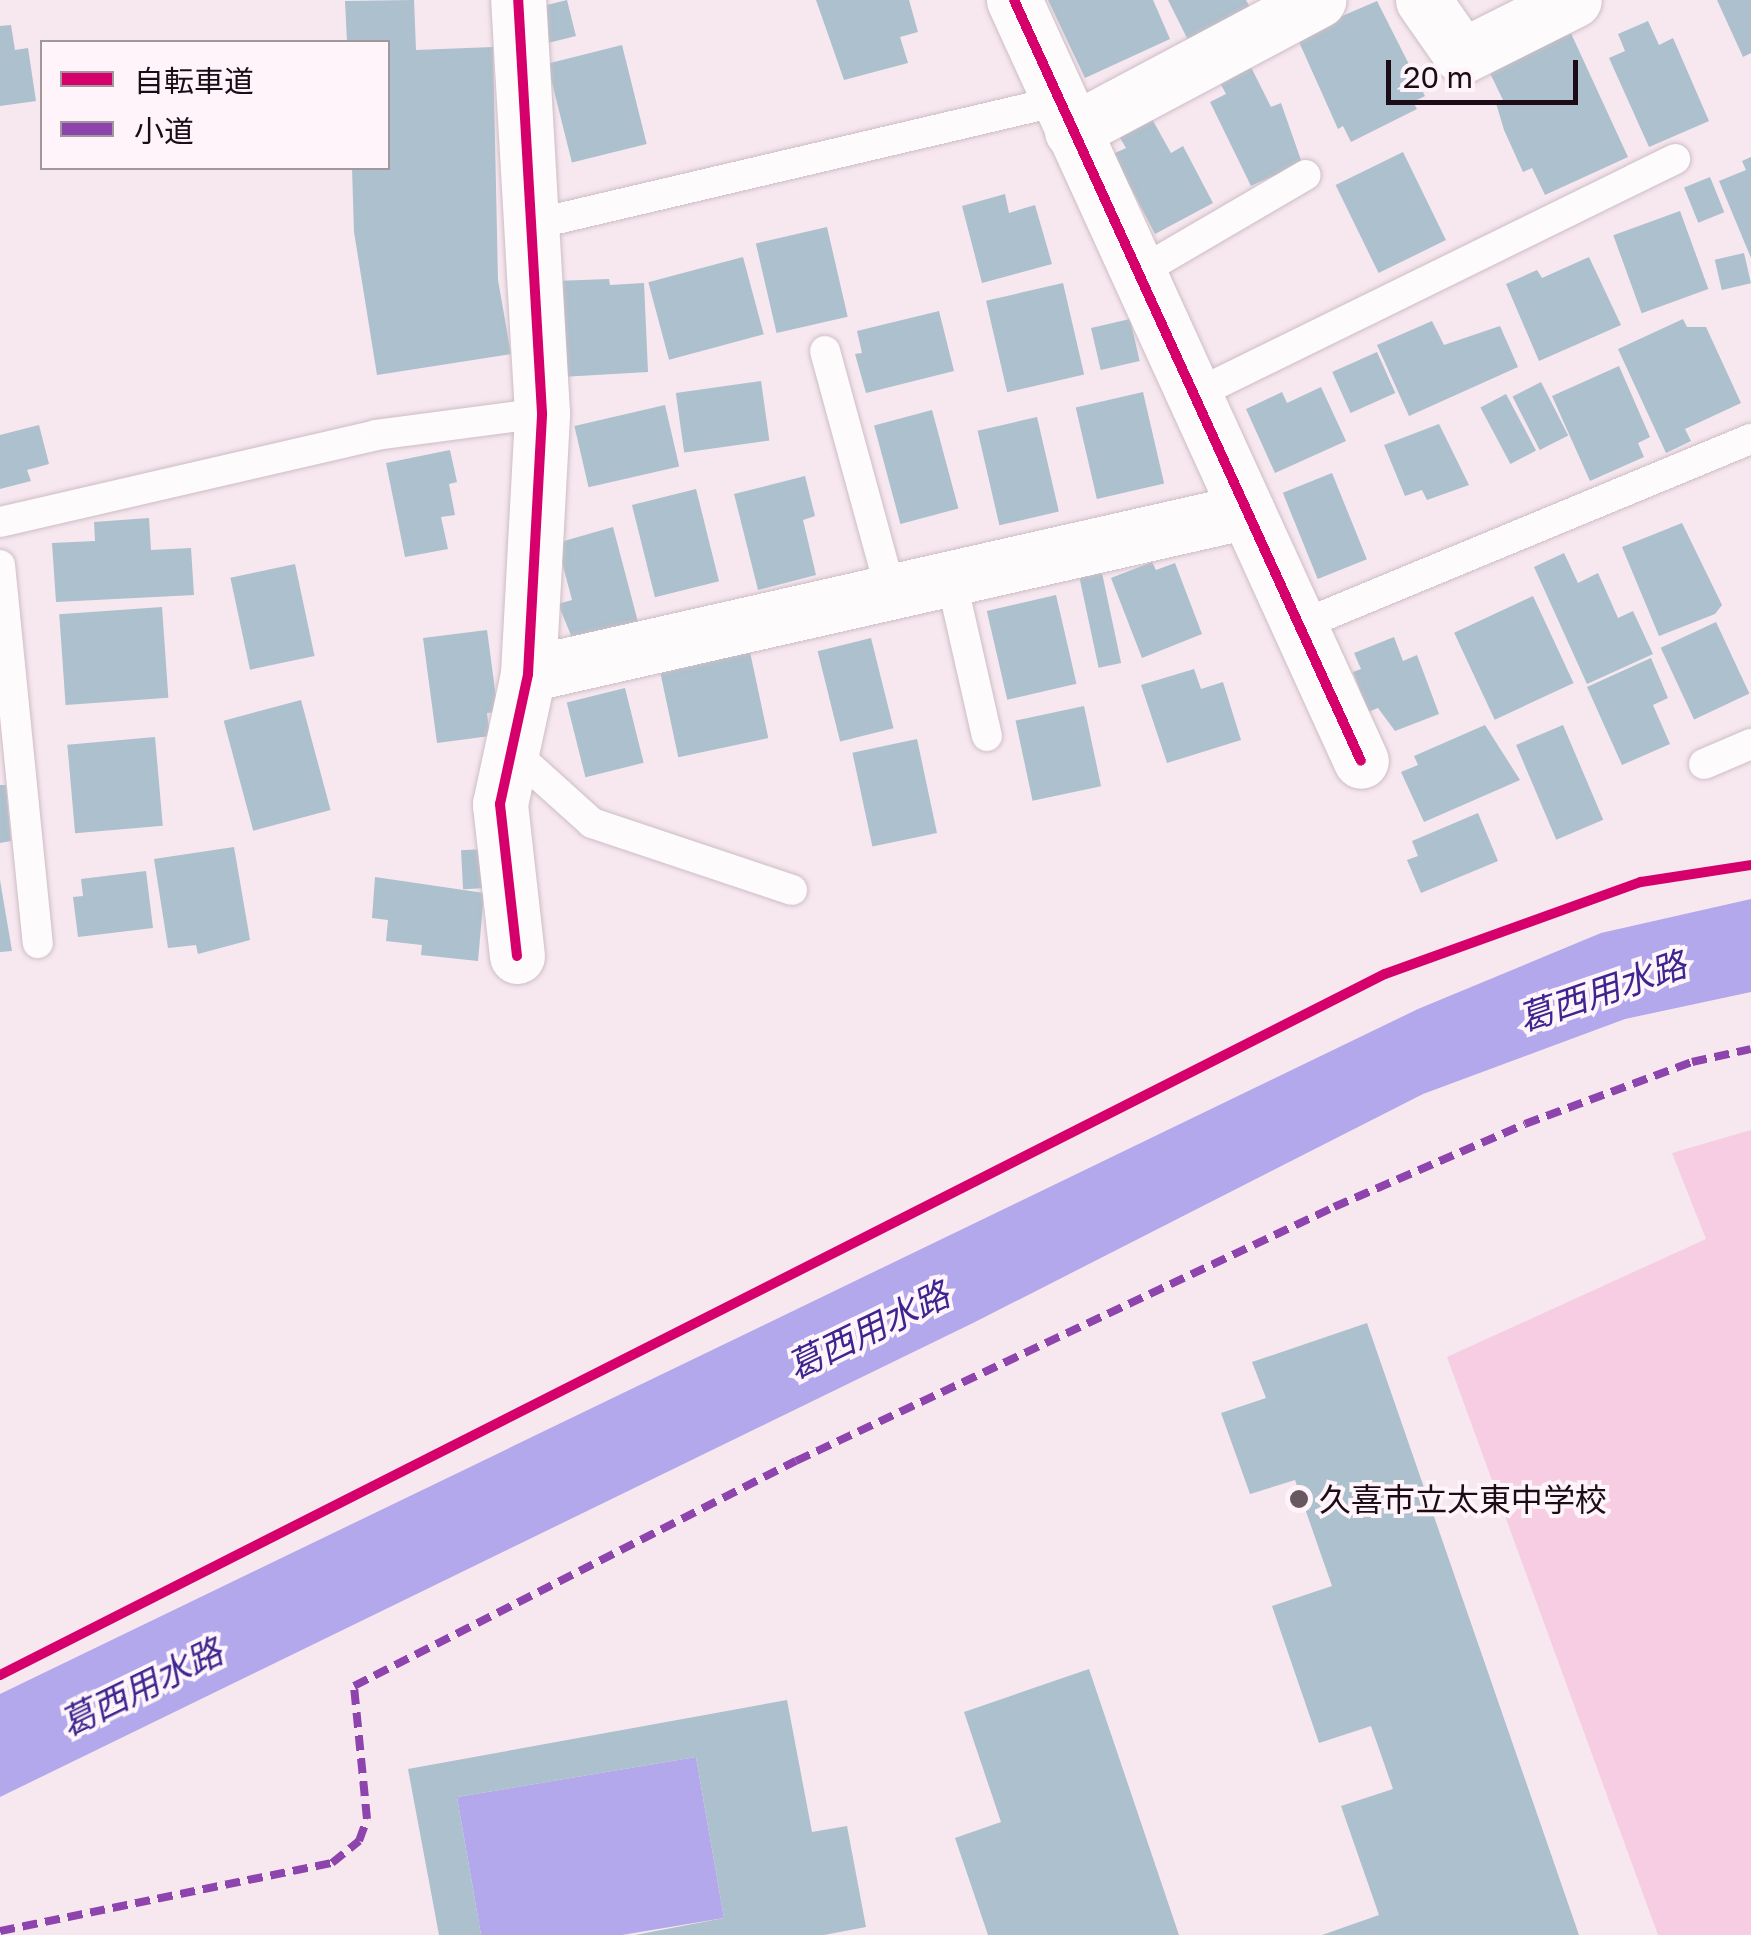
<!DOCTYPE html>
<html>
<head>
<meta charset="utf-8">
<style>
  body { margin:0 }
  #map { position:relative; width:1751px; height:1935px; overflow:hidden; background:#f7e7ef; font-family:"Golos Text","Noto Sans JP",sans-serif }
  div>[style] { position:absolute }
  .green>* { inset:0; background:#f6cde2 }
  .water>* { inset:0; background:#b2a8eb }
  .building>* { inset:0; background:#acc0cd; transform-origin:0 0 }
  .roads { filter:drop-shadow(0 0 2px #cdbdc5) drop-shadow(0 0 2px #cdbdc5) }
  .service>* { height:30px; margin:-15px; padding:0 15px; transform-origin:15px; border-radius:15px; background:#fefbfd }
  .minor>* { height:55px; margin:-27.5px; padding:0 27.5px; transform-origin:27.5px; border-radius:27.5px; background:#fefbfd }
  .quiet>* { height:8px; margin-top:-4px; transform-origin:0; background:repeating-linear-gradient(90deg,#8e44ad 0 15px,transparent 0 23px) }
  .cycleway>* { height:10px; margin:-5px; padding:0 5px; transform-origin:5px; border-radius:5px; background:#d6006c }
  .dots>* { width:28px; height:28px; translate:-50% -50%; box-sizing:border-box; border:5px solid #fef4f9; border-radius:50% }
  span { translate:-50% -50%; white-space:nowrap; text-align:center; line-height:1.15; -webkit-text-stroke:8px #fef4f9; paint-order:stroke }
  .poi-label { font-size:32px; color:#1b0c15 }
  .left { translate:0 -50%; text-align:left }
  .water-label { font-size:35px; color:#3d258f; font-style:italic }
  .legend { position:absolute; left:40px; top:40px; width:350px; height:130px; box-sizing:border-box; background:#fef4f9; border:2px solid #a3979e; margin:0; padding:12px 18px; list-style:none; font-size:30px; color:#1b0c15 }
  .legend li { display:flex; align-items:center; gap:20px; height:50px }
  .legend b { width:50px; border:2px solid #a3979e }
  .scale { position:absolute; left:1386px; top:60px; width:192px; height:45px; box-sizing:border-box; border:5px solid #1b0c15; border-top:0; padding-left:12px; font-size:30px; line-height:35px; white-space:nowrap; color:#1b0c15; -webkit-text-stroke:8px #fef4f9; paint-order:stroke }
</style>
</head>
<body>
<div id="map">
  <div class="green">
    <div style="clip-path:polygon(1751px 1130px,1751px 1935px,1658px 1935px,1447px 1357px,1706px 1239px,1672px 1153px)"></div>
  </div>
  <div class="water">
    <div style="clip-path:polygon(1751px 899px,1751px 992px,1625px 1019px,1423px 1094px,975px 1322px,0 1797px,0 1694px,1418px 1009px,1601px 933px)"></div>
    <div style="clip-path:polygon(696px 1757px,724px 1918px,622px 1935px,481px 1935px,457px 1797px)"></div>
  </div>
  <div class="building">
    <div style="clip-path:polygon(414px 0,416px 50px,493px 47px,498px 280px,511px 354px,377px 375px,354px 232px,352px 168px,388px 168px,388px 42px,347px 42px,345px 1px)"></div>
    <div style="left:567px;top:0;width:37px;height:29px;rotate:76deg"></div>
    <div style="clip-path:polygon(816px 0,909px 0,918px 32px,900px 37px,908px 63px,844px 80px)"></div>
    <div style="clip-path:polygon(1048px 0,1153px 0,1170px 39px,1085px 78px)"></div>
    <div style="clip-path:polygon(1168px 0,1246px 0,1251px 9px,1189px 42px)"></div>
    <div style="clip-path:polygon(1717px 0,1751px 0,1751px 53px,1743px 57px)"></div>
    <div style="clip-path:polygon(1377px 1px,1425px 96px,1413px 102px,1417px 109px,1351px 142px,1343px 126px,1338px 129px,1299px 42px,1305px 32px)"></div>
    <div style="clip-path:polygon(1648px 21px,1659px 45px,1673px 38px,1709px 121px,1649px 147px,1609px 58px,1625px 51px,1618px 34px)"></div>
    <div style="clip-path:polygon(11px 25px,15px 50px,28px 48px,36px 101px,0 106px,0 26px)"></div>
    <div style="clip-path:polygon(1569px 29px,1628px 157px,1545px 195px,1532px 168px,1523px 172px,1504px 130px,1496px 103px,1503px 100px,1487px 67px)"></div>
    <div style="left:622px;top:45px;width:102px;height:77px;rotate:76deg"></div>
    <div style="clip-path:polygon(1250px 65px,1271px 107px,1281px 103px,1302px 163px,1251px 186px,1210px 102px,1226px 94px,1219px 81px)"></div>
    <div style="clip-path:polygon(1152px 119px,1171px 153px,1183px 146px,1213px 203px,1155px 234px,1113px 154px,1126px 148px,1119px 136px)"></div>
    <div style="left:1403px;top:152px;width:98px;height:75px;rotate:64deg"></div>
    <div style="clip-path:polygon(1751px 157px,1751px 258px,1719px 181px,1746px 170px,1742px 161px)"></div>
    <div style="left:1710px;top:177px;width:38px;height:28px;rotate:68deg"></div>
    <div style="clip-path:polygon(1005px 194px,1009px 213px,1035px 205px,1052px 264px,982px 283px,962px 206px)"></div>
    <div style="left:1680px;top:211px;width:83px;height:71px;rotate:70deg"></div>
    <div style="left:827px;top:227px;width:92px;height:73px;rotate:77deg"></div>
    <div style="left:1744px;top:253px;width:31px;height:30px;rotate:77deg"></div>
    <div style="left:743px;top:257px;width:80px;height:98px;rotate:75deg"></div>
    <div style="clip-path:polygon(1589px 257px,1621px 325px,1539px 361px,1506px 284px,1537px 270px,1542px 278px)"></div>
    <div style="clip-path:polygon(609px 279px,610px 285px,644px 283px,648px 372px,561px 377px,555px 281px)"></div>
    <div style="left:1063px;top:283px;width:94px;height:79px;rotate:77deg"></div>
    <div style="clip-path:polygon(939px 311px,954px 371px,866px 393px,855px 354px,862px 353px,857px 331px)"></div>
    <div style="left:1130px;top:319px;width:43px;height:40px;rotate:77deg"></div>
    <div style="clip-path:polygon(1683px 319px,1687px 327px,1706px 327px,1741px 403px,1685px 429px,1691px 441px,1666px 453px,1618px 349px)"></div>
    <div style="clip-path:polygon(1432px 321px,1444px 345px,1500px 326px,1518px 367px,1409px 416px,1377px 345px)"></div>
    <div style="left:1377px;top:352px;width:45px;height:49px;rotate:66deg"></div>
    <div style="clip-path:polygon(1619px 366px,1650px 437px,1638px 443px,1644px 457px,1590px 481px,1552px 396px)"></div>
    <div style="left:761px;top:381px;width:60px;height:86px;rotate:82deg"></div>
    <div style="left:1541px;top:382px;width:60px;height:32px;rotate:63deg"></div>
    <div style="clip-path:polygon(1321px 387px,1346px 441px,1275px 473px,1246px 409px,1282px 392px,1287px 403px)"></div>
    <div style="left:1143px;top:392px;width:94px;height:69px;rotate:77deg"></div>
    <div style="left:1506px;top:394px;width:64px;height:29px;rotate:62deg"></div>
    <div style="left:665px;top:405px;width:63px;height:93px;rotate:77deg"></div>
    <div style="left:932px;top:410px;width:102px;height:60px;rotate:75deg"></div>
    <div style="left:1037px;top:417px;width:97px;height:61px;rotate:77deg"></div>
    <div style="clip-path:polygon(1439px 424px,1469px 485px,1427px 500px,1422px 490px,1405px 496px,1384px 445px)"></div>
    <div style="clip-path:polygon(39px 425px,49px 464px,27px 470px,31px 481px,0 489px,0 435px)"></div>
    <div style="clip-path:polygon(450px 450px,457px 482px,449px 484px,455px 515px,441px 517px,448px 549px,405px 557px,386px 463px)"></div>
    <div style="left:1332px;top:473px;width:93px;height:53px;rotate:68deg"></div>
    <div style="clip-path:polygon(805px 476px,815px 516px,803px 520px,816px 575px,758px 590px,734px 494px)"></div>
    <div style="left:696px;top:489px;width:95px;height:66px;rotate:76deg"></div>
    <div style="clip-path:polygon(149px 518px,151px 550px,191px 548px,194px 595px,56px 602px,52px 543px,95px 541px,94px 522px)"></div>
    <div style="clip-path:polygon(1682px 523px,1722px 605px,1715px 614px,1659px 636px,1622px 547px)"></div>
    <div style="clip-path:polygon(613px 527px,638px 622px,573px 640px,558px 604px,572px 600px,557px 543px)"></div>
    <div style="clip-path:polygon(1564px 553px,1578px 583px,1598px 573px,1618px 618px,1633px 611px,1653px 654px,1587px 684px,1534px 567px)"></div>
    <div style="clip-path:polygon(1152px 562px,1156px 570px,1175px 563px,1202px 634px,1142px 658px,1111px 578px)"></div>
    <div style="left:295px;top:564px;width:94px;height:66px;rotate:78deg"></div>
    <div style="left:1102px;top:573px;width:92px;height:23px;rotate:78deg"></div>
    <div style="left:1056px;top:595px;width:91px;height:71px;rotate:77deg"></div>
    <div style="left:1533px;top:596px;width:96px;height:87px;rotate:65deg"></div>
    <div style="left:162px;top:607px;width:91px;height:103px;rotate:86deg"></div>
    <div style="left:1716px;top:622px;width:79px;height:61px;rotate:65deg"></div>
    <div style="clip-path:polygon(487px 630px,498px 712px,487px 713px,490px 736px,437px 743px,423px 638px)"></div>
    <div style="clip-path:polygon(1394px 637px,1403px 661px,1417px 655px,1439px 714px,1395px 731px,1378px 708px,1368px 712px,1353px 672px,1361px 669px,1354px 653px)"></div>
    <div style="left:871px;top:638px;width:93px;height:55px;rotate:76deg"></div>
    <div style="left:750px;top:652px;width:88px;height:92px;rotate:78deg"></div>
    <div style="clip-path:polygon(1651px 658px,1668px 698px,1653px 705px,1670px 744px,1622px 765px,1587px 687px)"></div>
    <div style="clip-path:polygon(1194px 669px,1201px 689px,1223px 682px,1241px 740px,1167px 763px,1141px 685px)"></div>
    <div style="left:625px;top:688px;width:77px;height:60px;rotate:76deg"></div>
    <div style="left:301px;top:700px;width:114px;height:80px;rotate:75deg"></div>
    <div style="left:1084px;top:706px;width:82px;height:70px;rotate:78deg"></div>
    <div style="clip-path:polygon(1485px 725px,1520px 780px,1424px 822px,1401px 772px,1418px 765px,1414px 756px)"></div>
    <div style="left:1563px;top:725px;width:103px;height:51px;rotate:67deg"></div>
    <div style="left:155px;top:737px;width:89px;height:88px;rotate:85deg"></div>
    <div style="left:917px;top:739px;width:96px;height:66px;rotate:78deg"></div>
    <div style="clip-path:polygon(0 785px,6px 785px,11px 841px,0 843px)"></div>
    <div style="clip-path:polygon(1478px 813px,1498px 861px,1421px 893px,1407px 860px,1418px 856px,1412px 841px)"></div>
    <div style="clip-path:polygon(234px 847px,250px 940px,198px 954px,196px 945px,168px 948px,154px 859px)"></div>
    <div style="left:485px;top:849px;width:39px;height:24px;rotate:87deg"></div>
    <div style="clip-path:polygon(146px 871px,153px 928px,78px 937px,73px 897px,83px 896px,81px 879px)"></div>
    <div style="clip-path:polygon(375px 877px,484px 893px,478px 961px,421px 955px,422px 945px,386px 941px,388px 920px,372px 918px)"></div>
    <div style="clip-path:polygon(0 880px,12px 951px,0 952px)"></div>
    <div style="clip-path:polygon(1367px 1323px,1579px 1935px,1322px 1935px,1379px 1915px,1341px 1806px,1393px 1789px,1371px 1726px,1319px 1743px,1272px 1606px,1332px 1586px,1295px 1480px,1250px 1494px,1221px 1413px,1266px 1398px,1252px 1362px)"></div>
    <div style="clip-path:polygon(1089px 1669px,1179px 1935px,988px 1935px,955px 1838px,1001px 1822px,964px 1712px)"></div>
    <div style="clip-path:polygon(787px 1700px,812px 1832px,847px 1826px,866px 1927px,824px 1935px,635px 1935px,724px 1918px,696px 1757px,457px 1797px,481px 1935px,439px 1935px,408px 1769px)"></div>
  </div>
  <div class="roads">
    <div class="service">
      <div style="left:531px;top:225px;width:542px;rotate:-13.22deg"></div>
      <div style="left:1138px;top:273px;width:194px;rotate:-30.3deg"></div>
      <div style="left:825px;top:351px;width:250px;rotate:74.7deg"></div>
      <div style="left:1194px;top:395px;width:536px;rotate:-26.13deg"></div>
      <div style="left:0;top:522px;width:386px;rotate:-13deg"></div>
      <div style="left:376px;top:435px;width:167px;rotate:-7.5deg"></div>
      <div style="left:0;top:565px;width:380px;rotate:84.3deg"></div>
      <div style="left:951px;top:578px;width:162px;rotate:77.2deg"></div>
      <div style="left:1299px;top:626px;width:489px;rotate:-22.5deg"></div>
      <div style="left:511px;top:750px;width:109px;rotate:42deg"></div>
      <div style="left:592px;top:823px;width:211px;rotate:18.5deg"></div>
      <div style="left:1704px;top:764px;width:51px;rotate:-23.1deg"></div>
    </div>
    <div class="minor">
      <div style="left:1014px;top:0;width:836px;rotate:65.49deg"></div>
      <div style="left:1423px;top:0;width:68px;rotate:55.1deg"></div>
      <div style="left:1462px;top:56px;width:125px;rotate:-26.6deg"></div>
      <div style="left:1072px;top:131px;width:279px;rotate:-28deg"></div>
      <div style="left:528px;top:674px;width:737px;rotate:-12.77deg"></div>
      <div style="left:517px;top:956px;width:153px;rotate:-96.4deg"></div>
      <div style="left:500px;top:804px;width:133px;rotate:-77.8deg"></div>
      <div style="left:528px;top:674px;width:261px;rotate:-86.9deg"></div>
      <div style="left:542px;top:413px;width:414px;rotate:-93.3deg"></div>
    </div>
  </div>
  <div class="quiet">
    <div style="left:0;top:1931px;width:339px;rotate:-11.6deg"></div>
    <div style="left:332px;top:1863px;width:35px;rotate:-39deg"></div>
    <div style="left:359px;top:1841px;width:23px;rotate:-70deg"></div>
    <div style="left:367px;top:1819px;width:134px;rotate:-95.6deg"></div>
    <div style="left:354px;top:1686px;width:496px;rotate:-27deg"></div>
    <div style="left:796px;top:1461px;width:595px;rotate:-25.27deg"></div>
    <div style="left:1334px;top:1207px;width:208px;rotate:-23.5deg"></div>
    <div style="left:1525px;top:1124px;width:178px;rotate:-20.4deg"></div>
    <div style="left:1692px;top:1062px;width:60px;rotate:-12.4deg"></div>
  </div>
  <div class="cycleway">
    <div style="left:1014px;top:0;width:836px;rotate:65.49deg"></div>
    <div style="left:517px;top:956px;width:153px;rotate:-96.4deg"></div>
    <div style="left:500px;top:804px;width:133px;rotate:-77.8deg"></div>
    <div style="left:528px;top:674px;width:261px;rotate:-86.9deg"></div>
    <div style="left:542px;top:413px;width:414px;rotate:-93.3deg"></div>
    <div style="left:0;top:1675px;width:1552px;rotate:-26.85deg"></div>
    <div style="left:1385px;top:974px;width:272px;rotate:-19.8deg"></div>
    <div style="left:1641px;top:882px;width:111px;rotate:-8.8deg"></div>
  </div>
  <div class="dots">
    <div style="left:1299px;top:1499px;background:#685961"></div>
  </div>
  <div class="poi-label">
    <span class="left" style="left:1319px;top:1499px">久喜市立太東中学校</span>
  </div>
  <div class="water-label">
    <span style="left:1602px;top:991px;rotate:-19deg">葛西用水路</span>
    <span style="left:868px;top:1330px;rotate:-26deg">葛西用水路</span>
    <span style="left:141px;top:1687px;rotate:-26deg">葛西用水路</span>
  </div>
  <ul class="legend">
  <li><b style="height:12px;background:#d6006c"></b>自転車道</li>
  <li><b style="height:12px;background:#8e44ad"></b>小道</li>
  </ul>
  <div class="scale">20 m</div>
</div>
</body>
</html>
